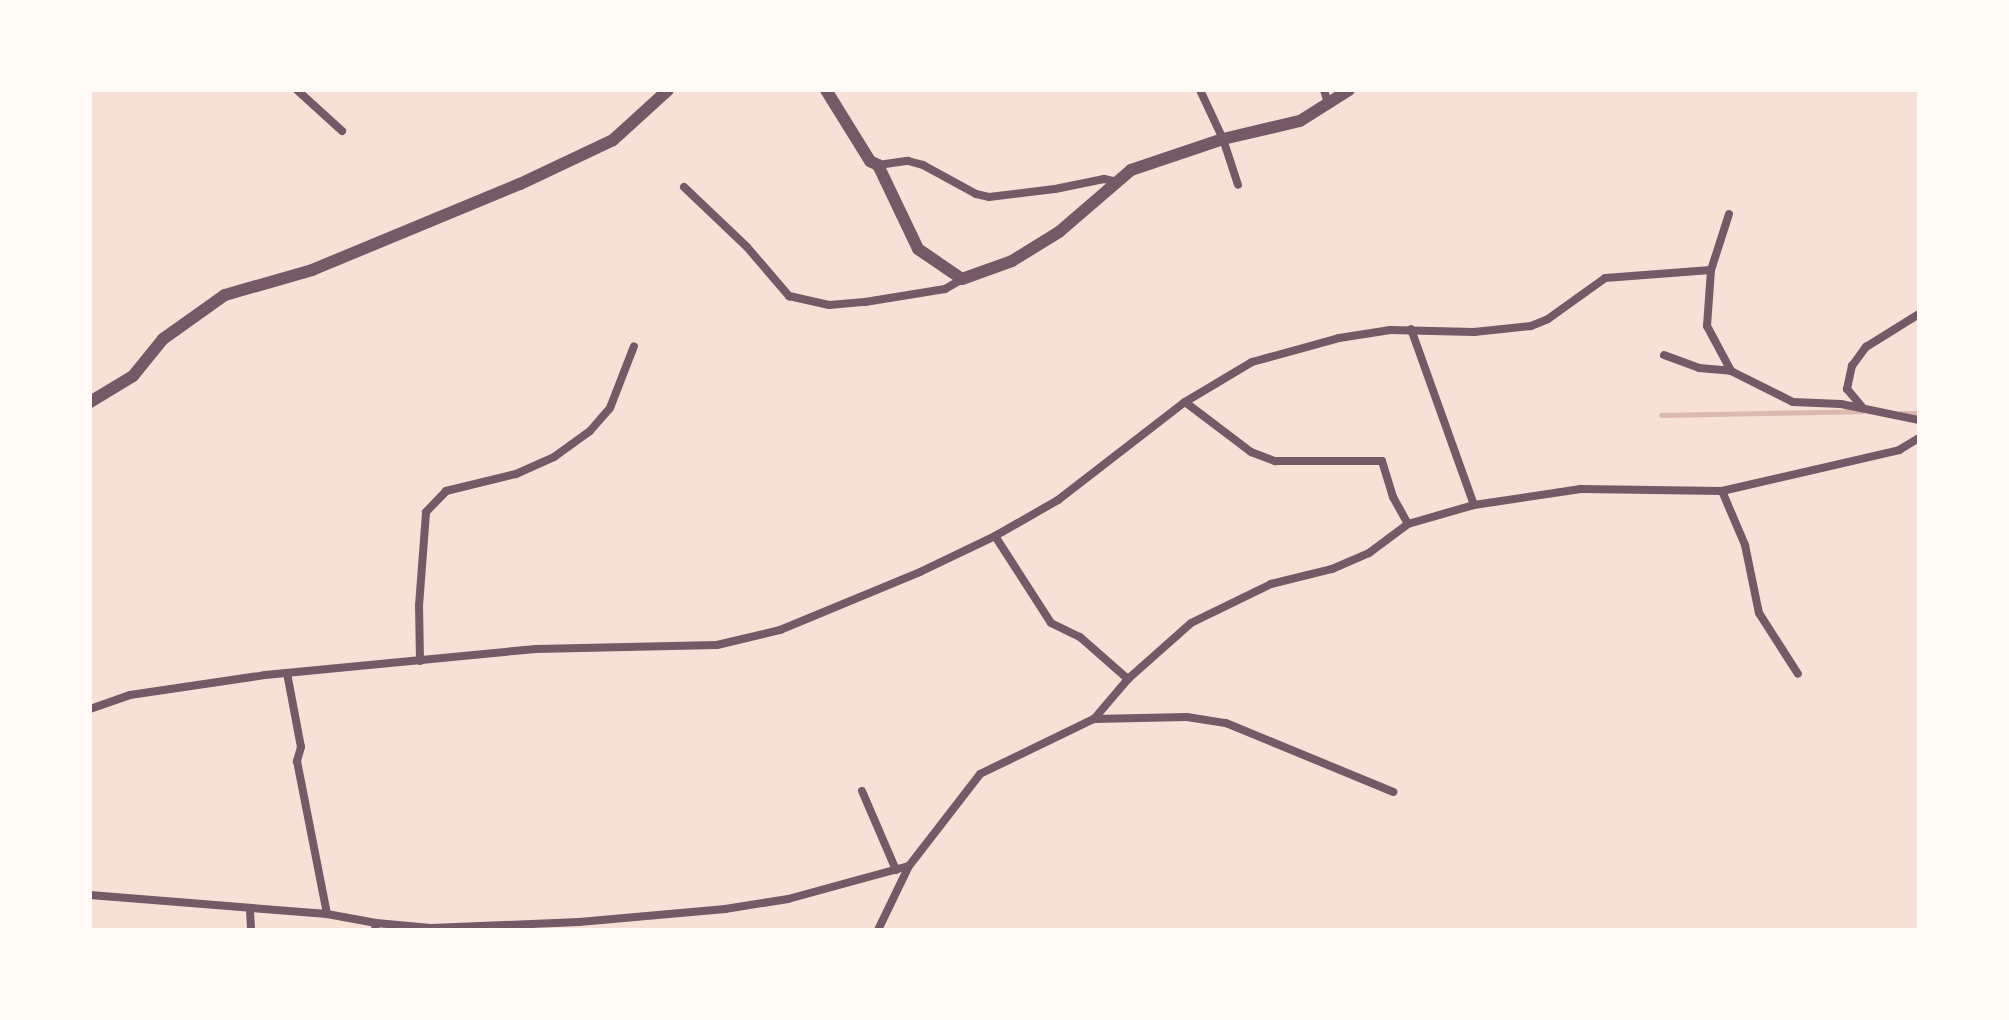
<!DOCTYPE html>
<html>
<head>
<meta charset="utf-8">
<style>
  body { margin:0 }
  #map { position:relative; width:2009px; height:1020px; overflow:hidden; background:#f7e1d7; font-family:Arial,sans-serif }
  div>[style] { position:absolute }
  .stream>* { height:5px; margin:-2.5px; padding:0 2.5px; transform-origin:2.5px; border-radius:2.5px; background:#dcb8b0 }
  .minor>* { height:8px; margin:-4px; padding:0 4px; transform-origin:4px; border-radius:4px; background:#755966 }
  .tertiary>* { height:12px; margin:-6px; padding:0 6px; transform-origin:6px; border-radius:6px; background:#755966 }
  span { translate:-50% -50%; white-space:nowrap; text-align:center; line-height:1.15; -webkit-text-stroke:8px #fffaf5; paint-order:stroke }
  .frame { position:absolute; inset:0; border:92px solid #fffaf5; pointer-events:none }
</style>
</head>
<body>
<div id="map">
  <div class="stream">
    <div style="left:1900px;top:413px;width:19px"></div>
    <div style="left:1661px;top:415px;width:201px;rotate:-1.1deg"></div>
  </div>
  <div class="minor">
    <div style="left:297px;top:90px;width:61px;rotate:42.3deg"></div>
    <div style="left:1200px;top:90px;width:54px;rotate:64.9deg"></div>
    <div style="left:1223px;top:139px;width:48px;rotate:71.9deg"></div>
    <div style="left:1324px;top:90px;width:14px;rotate:73deg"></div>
    <div style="left:878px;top:165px;width:30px;rotate:-8deg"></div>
    <div style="left:908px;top:161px;width:16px;rotate:15deg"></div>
    <div style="left:923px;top:165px;width:60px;rotate:28.7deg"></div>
    <div style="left:976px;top:194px;width:13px;rotate:13deg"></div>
    <div style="left:989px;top:197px;width:66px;rotate:-6.9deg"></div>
    <div style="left:1055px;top:189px;width:50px;rotate:-11.5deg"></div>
    <div style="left:1104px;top:179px;width:14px;rotate:12deg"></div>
    <div style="left:684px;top:187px;width:87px;rotate:43.6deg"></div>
    <div style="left:747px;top:247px;width:65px;rotate:49.4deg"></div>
    <div style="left:789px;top:296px;width:41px;rotate:12.7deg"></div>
    <div style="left:829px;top:305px;width:36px;rotate:-5deg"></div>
    <div style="left:865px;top:302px;width:81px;rotate:-9.2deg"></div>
    <div style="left:945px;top:289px;width:20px;rotate:-30deg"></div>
    <div style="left:1729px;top:214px;width:59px;rotate:107.8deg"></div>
    <div style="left:1711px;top:270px;width:56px;rotate:94.1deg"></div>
    <div style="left:1707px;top:326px;width:51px;rotate:61.9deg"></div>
    <div style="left:1731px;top:371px;width:69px;rotate:26.6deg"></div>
    <div style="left:1793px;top:402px;width:48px;rotate:2.4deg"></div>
    <div style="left:1841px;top:404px;width:80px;rotate:11.6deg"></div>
    <div style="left:1411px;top:329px;width:187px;rotate:70.3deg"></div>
    <div style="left:1664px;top:355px;width:37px;rotate:20deg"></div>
    <div style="left:1699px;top:368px;width:32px;rotate:5deg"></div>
    <div style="left:1185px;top:402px;width:83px;rotate:37.1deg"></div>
    <div style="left:1251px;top:452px;width:26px;rotate:21deg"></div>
    <div style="left:1275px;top:461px;width:107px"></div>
    <div style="left:1382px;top:461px;width:38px;rotate:73deg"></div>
    <div style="left:1393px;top:497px;width:31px;rotate:61deg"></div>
    <div style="left:1863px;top:408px;width:25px;rotate:-130deg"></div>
    <div style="left:1847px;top:389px;width:24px;rotate:-78deg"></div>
    <div style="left:1852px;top:366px;width:24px;rotate:-54deg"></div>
    <div style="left:1866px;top:347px;width:62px;rotate:-31.9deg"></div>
    <div style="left:1722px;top:491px;width:59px;rotate:66.9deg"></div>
    <div style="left:1745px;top:545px;width:69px;rotate:78.4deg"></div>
    <div style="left:1759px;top:613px;width:72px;rotate:57.4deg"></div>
    <div style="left:995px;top:536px;width:103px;rotate:57.2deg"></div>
    <div style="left:1051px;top:623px;width:32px;rotate:26deg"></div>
    <div style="left:1080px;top:637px;width:64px;rotate:41.2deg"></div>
    <div style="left:420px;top:661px;width:55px;rotate:-91deg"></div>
    <div style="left:419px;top:606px;width:94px;rotate:-85.7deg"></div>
    <div style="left:426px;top:512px;width:29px;rotate:-46deg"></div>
    <div style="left:446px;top:491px;width:72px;rotate:-13.7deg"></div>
    <div style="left:516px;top:474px;width:42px;rotate:-24.1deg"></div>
    <div style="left:554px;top:457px;width:44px;rotate:-35.8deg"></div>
    <div style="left:590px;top:431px;width:30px;rotate:-49deg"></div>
    <div style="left:610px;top:408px;width:66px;rotate:-68.8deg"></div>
    <div style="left:287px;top:673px;width:75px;rotate:79.3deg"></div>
    <div style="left:301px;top:747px;width:15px;rotate:106deg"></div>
    <div style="left:297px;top:761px;width:156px;rotate:78.9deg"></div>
    <div style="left:90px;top:709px;width:42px;rotate:-19.3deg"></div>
    <div style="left:130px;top:695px;width:136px;rotate:-8.4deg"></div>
    <div style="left:265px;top:675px;width:272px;rotate:-5.5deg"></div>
    <div style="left:536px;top:649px;width:181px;rotate:-1.3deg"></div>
    <div style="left:717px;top:645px;width:65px;rotate:-13.4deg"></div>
    <div style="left:780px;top:630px;width:152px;rotate:-22.5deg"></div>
    <div style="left:920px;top:572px;width:83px;rotate:-25.6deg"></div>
    <div style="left:995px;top:536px;width:73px;rotate:-29.7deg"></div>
    <div style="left:1058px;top:500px;width:160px;rotate:-37.7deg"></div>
    <div style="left:1185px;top:402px;width:78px;rotate:-30.8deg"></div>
    <div style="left:1252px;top:362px;width:90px;rotate:-15.4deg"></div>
    <div style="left:1339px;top:338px;width:52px;rotate:-8.9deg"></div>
    <div style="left:1390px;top:330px;width:84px;rotate:1.4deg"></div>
    <div style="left:1474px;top:332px;width:57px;rotate:-6deg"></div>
    <div style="left:1531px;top:326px;width:18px;rotate:-22deg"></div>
    <div style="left:1548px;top:319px;width:70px;rotate:-35.7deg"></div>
    <div style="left:1605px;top:278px;width:106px;rotate:-4.3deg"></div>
    <div style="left:1094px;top:719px;width:93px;rotate:-1.2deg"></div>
    <div style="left:1187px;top:717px;width:39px;rotate:9deg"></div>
    <div style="left:1226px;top:723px;width:181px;rotate:22.4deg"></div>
    <div style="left:862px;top:791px;width:86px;rotate:66.7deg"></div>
    <div style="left:90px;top:895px;width:238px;rotate:4.6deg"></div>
    <div style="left:327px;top:914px;width:50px;rotate:10.4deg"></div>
    <div style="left:376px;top:923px;width:7px;rotate:98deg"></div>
    <div style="left:250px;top:910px;width:20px;rotate:87deg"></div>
    <div style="left:376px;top:923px;width:55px;rotate:5.2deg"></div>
    <div style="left:431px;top:928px;width:148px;rotate:-2.3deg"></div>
    <div style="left:579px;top:922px;width:147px;rotate:-5.1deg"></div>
    <div style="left:725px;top:909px;width:64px;rotate:-9deg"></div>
    <div style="left:788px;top:899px;width:125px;rotate:-15.3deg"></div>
    <div style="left:909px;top:866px;width:116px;rotate:-52.3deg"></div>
    <div style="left:980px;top:774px;width:127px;rotate:-25.8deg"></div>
    <div style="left:1094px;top:719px;width:52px;rotate:-49.6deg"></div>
    <div style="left:1128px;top:679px;width:84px;rotate:-41.6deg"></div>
    <div style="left:1191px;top:623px;width:89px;rotate:-26deg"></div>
    <div style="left:1271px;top:584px;width:63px;rotate:-13.8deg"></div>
    <div style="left:1332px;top:569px;width:40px;rotate:-23.4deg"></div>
    <div style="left:1369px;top:553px;width:49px;rotate:-36.6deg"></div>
    <div style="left:1408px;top:524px;width:69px;rotate:-16.1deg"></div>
    <div style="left:1474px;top:505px;width:108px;rotate:-8.5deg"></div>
    <div style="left:1581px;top:489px;width:141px;rotate:0.8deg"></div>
    <div style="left:1722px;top:491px;width:182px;rotate:-13deg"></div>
    <div style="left:1899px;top:450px;width:23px;rotate:-31deg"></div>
    <div style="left:878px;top:930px;width:71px;rotate:-64.2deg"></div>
  </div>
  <div class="tertiary">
    <div style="left:826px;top:90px;width:84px;rotate:58.2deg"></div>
    <div style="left:870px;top:161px;width:9px;rotate:27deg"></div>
    <div style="left:878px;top:165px;width:93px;rotate:64.5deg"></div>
    <div style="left:918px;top:249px;width:53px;rotate:34.3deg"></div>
    <div style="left:962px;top:279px;width:53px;rotate:-19.8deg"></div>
    <div style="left:1012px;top:261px;width:55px;rotate:-31.7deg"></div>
    <div style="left:1059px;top:232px;width:95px;rotate:-40.7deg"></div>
    <div style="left:1131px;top:170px;width:97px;rotate:-18.6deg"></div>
    <div style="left:1223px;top:139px;width:79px;rotate:-13.2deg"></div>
    <div style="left:1300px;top:121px;width:58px;rotate:-32.3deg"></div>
    <div style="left:90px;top:402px;width:50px;rotate:-31.2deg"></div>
    <div style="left:133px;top:376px;width:48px;rotate:-51deg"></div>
    <div style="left:163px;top:339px;width:76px;rotate:-35.4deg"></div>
    <div style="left:225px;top:295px;width:91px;rotate:-16deg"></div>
    <div style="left:312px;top:270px;width:225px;rotate:-22.5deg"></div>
    <div style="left:520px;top:184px;width:103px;rotate:-25.3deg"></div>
    <div style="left:613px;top:140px;width:74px;rotate:-42.3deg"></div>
  </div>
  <div class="frame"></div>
</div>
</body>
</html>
